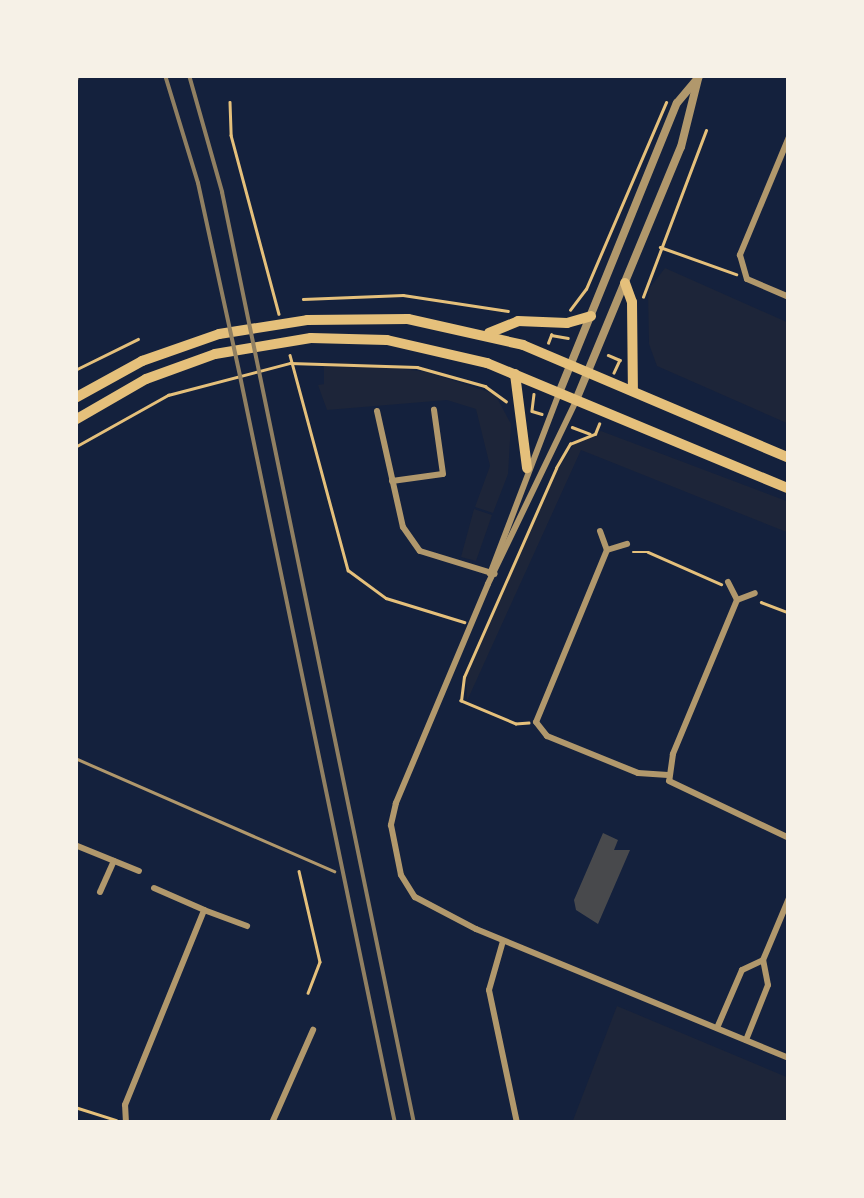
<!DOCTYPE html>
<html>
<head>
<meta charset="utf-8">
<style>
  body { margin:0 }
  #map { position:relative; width:864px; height:1198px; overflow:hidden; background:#14213d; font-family:"IBM Plex Sans",sans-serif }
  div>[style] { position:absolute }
  .green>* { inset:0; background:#1d2539 }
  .building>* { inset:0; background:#48494c }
  .path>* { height:2.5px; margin:-1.25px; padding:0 1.25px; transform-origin:1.25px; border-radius:1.25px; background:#e5c07b }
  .service>* { height:2.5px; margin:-1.25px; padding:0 1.25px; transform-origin:1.25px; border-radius:1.25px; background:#b1986c }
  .minor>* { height:6px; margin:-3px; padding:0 3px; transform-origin:3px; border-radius:3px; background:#b1986c }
  .tertiary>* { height:8px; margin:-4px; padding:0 4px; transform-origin:4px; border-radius:4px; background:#b1986c }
  .primary>* { height:10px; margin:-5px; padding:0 5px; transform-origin:5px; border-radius:5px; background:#e5c07b }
  .rail>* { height:4px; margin:-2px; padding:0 2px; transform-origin:2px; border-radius:2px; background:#918062 }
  span { translate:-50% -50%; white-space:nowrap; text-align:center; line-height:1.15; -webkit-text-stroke:8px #f6f1e7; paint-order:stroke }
  .frame { position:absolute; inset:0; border:78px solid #f6f1e7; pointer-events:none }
</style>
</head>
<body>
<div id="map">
  <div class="green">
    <div style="clip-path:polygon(665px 268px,789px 323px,789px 424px,657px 366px,649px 344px,648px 290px)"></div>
    <div style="clip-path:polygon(346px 362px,427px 372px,495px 394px,511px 424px,508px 474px,493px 513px,475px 507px,490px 466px,476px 409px,447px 400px,327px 410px,318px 385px,324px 384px,324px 364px)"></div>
    <div style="clip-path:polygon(601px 431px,789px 502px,789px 533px,581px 450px,467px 701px,466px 678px,555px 474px,575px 442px)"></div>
    <div style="clip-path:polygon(474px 509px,492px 515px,476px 561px,461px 557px)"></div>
    <div style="clip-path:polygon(617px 1006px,789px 1078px,789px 1123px,572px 1123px)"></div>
  </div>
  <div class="building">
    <div style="clip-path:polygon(603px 833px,618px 840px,614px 850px,630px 850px,598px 924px,576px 910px,574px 900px)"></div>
  </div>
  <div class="path">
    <div style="left:75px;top:86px;width:11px;rotate:-80deg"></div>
    <div style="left:230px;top:102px;width:33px;rotate:88deg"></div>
    <div style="left:231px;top:135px;width:185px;rotate:75deg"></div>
    <div style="left:660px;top:247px;width:81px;rotate:19.6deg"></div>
    <div style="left:643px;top:297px;width:178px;rotate:-69.3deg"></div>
    <div style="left:303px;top:299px;width:100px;rotate:-2.3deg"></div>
    <div style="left:403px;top:295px;width:106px;rotate:8.7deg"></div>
    <div style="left:570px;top:310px;width:26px;rotate:-53deg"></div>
    <div style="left:586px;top:289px;width:203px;rotate:-66.8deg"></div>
    <div style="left:548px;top:343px;width:9px;rotate:-69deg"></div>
    <div style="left:551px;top:335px;width:17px;rotate:10deg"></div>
    <div style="left:290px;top:355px;width:223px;rotate:74.9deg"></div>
    <div style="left:348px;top:570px;width:47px;rotate:36.4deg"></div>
    <div style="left:386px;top:598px;width:82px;rotate:17.1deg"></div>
    <div style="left:608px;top:355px;width:13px;rotate:23deg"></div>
    <div style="left:620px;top:360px;width:14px;rotate:115deg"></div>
    <div style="left:75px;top:370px;width:70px;rotate:-26.2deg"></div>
    <div style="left:534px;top:394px;width:17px;rotate:97deg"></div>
    <div style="left:532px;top:411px;width:10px;rotate:17deg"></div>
    <div style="left:572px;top:427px;width:19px;rotate:21deg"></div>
    <div style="left:75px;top:447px;width:107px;rotate:-29.2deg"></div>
    <div style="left:168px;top:395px;width:126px;rotate:-14.7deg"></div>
    <div style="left:290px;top:363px;width:127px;rotate:1.8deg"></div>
    <div style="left:417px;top:367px;width:71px;rotate:15.6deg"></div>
    <div style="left:485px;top:386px;width:26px;rotate:36deg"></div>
    <div style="left:633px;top:552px;width:15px"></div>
    <div style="left:648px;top:552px;width:80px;rotate:23.7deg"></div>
    <div style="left:761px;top:602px;width:30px;rotate:21deg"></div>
    <div style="left:529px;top:723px;width:13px;rotate:176deg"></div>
    <div style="left:516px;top:724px;width:60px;rotate:-157.3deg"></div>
    <div style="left:461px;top:701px;width:24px;rotate:-83deg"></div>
    <div style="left:464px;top:677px;width:228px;rotate:-66.2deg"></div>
    <div style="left:556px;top:468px;width:28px;rotate:-60deg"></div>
    <div style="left:570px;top:444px;width:27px;rotate:-22deg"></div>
    <div style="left:595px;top:434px;width:11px;rotate:-68deg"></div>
    <div style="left:299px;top:871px;width:93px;rotate:77deg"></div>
    <div style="left:320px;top:962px;width:33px;rotate:111deg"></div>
    <div style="left:75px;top:1107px;width:43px;rotate:17.6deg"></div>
  </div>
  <div class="service">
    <div style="left:75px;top:758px;width:283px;rotate:23.6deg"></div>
  </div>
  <div class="minor">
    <div style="left:789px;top:137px;width:128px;rotate:112.6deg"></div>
    <div style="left:740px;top:255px;width:25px;rotate:74deg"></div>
    <div style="left:747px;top:279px;width:46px;rotate:23.2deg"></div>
    <div style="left:576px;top:401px;width:203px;rotate:115.7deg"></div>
    <div style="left:488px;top:584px;width:238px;rotate:112.8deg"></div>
    <div style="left:396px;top:803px;width:23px;rotate:103deg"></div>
    <div style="left:391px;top:825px;width:51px;rotate:78.7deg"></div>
    <div style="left:401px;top:875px;width:26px;rotate:58deg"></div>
    <div style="left:415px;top:897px;width:69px;rotate:27.7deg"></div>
    <div style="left:476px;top:929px;width:339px;rotate:22.4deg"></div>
    <div style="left:377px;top:411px;width:119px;rotate:77.4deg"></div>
    <div style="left:403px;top:527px;width:29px;rotate:55deg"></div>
    <div style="left:420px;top:551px;width:78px;rotate:17deg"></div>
    <div style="left:392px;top:481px;width:51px;rotate:-7.8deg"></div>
    <div style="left:443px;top:474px;width:65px;rotate:-98deg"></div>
    <div style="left:600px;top:531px;width:20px;rotate:70deg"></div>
    <div style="left:607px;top:550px;width:21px;rotate:-17deg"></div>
    <div style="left:607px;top:550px;width:186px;rotate:112.4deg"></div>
    <div style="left:536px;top:722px;width:18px;rotate:52deg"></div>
    <div style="left:547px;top:736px;width:98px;rotate:22.1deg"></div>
    <div style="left:638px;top:773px;width:30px;rotate:4deg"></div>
    <div style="left:490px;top:574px;width:194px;rotate:-69.1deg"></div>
    <div style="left:728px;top:582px;width:20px;rotate:63deg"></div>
    <div style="left:737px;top:600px;width:19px;rotate:-21deg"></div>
    <div style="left:737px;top:600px;width:167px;rotate:112.6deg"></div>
    <div style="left:673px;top:754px;width:27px;rotate:98deg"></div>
    <div style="left:669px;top:781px;width:133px;rotate:25.4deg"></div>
    <div style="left:75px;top:845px;width:69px;rotate:22.1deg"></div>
    <div style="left:154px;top:888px;width:55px;rotate:23.7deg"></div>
    <div style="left:100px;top:892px;width:34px;rotate:-66deg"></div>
    <div style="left:503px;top:941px;width:51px;rotate:105.9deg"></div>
    <div style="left:489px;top:990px;width:136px;rotate:78.1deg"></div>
    <div style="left:717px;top:1028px;width:63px;rotate:-66.7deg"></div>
    <div style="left:742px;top:970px;width:23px;rotate:-25deg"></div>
    <div style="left:746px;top:1040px;width:59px;rotate:-68.2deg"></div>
    <div style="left:768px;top:985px;width:25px;rotate:-101deg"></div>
    <div style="left:763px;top:960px;width:67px;rotate:-67.2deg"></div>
    <div style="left:126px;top:1123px;width:18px;rotate:-93deg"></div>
    <div style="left:125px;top:1105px;width:210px;rotate:-67.9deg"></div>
    <div style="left:204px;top:910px;width:46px;rotate:20.4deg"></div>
    <div style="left:272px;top:1123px;width:102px;rotate:-66.2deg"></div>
  </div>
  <div class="tertiary">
    <div style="left:559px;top:393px;width:313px;rotate:-67.9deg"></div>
    <div style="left:677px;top:103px;width:33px;rotate:-50deg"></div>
    <div style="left:576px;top:400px;width:274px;rotate:-67.5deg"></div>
    <div style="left:681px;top:147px;width:74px;rotate:-76deg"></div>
  </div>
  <div class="primary">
    <div style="left:625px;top:283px;width:20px;rotate:70deg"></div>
    <div style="left:632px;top:302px;width:89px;rotate:89.4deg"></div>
    <div style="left:489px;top:333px;width:31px;rotate:-22deg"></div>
    <div style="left:518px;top:321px;width:49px;rotate:2.3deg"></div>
    <div style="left:567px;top:323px;width:25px;rotate:-16deg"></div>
    <div style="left:515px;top:374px;width:95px;rotate:82.7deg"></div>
    <div style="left:75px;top:398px;width:77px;rotate:-28.9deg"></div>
    <div style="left:142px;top:361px;width:82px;rotate:-19.3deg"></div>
    <div style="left:219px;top:334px;width:89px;rotate:-9deg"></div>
    <div style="left:307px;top:320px;width:101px;rotate:-0.6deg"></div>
    <div style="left:408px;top:319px;width:118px;rotate:12.7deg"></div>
    <div style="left:523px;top:345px;width:289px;rotate:23deg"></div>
    <div style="left:75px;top:420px;width:82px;rotate:-30deg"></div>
    <div style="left:146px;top:379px;width:73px;rotate:-19.9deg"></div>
    <div style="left:215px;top:354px;width:97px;rotate:-9.5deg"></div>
    <div style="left:311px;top:338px;width:76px;rotate:1.5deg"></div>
    <div style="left:387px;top:340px;width:103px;rotate:13deg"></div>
    <div style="left:487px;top:363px;width:327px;rotate:22.6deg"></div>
  </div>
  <div class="rail">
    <div style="left:165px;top:75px;width:113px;rotate:73deg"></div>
    <div style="left:198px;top:183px;width:198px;rotate:77.7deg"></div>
    <div style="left:240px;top:376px;width:763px;rotate:78.28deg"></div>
    <div style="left:189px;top:75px;width:122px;rotate:74.2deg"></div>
    <div style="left:222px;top:192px;width:951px;rotate:78.35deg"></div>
  </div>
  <div class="frame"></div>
</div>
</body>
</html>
